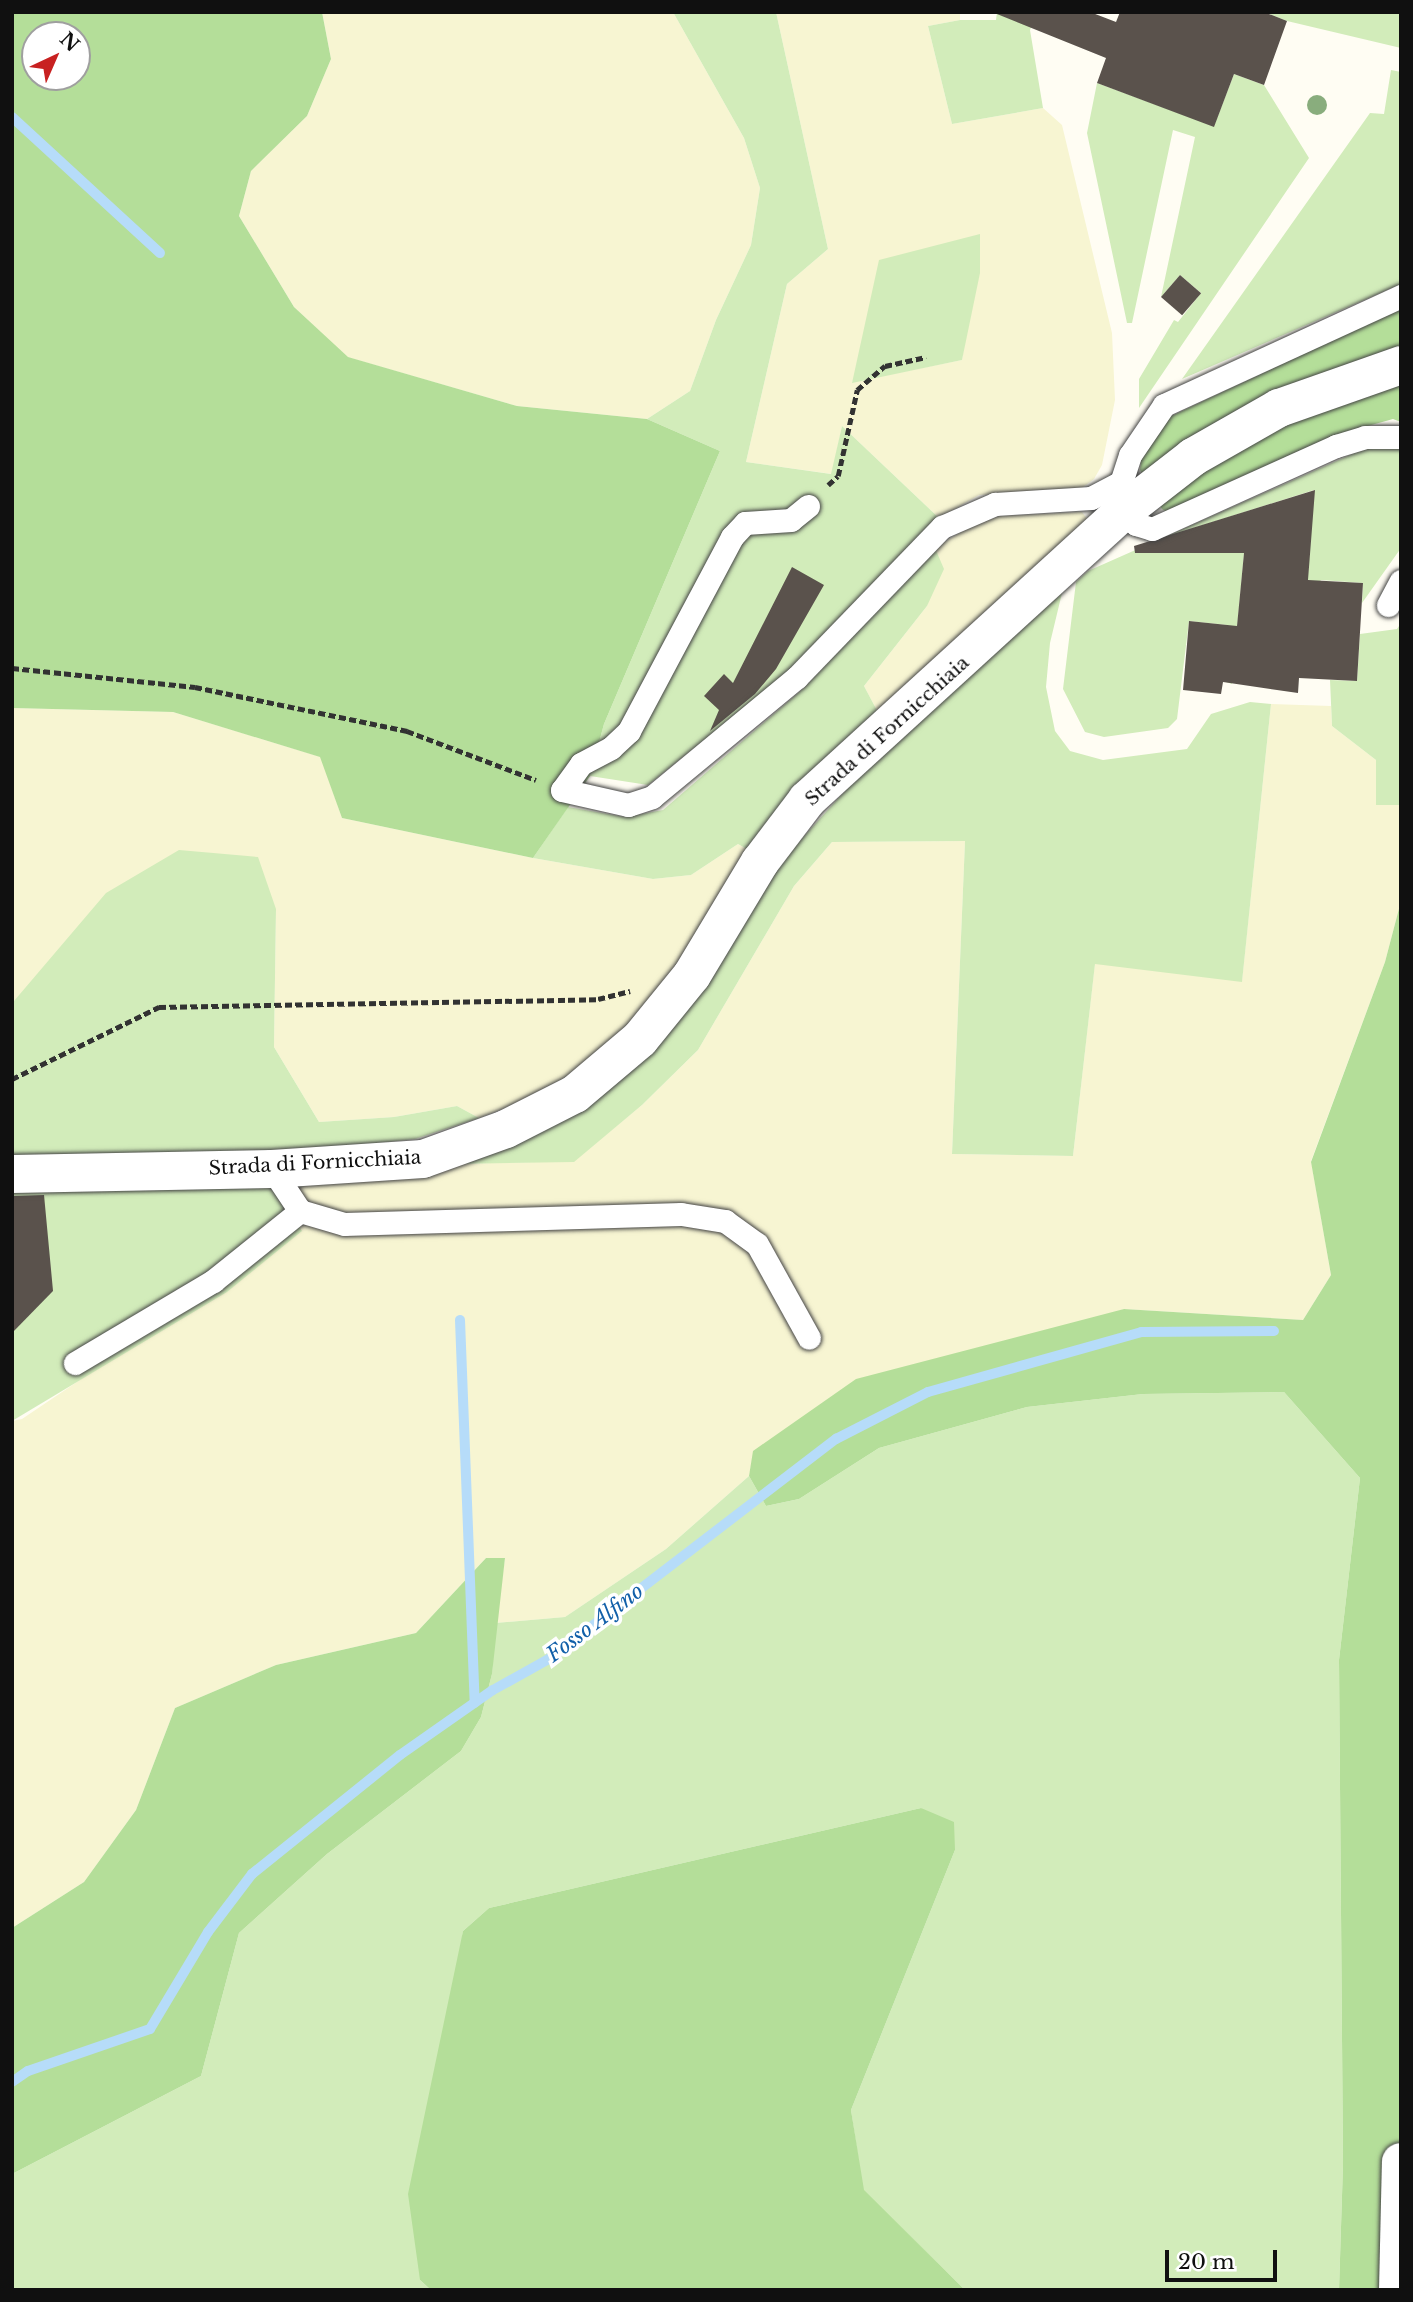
<!DOCTYPE html>
<html>
<head>
<meta charset="utf-8">
<style>
  body { margin:0 }
  #map { position:relative; width:1413px; height:2302px; overflow:hidden; background:#fffdf3; font-family:"Libre Baskerville",serif }
  div>[style] { position:absolute }
  .farmland>* { inset:0; background:#f7f5d2 }
  .green>* { inset:0; background:#d2ecba }
  .forest>* { inset:0; background:#b4de99 }
  .stream>* { height:10px; margin:-5px; padding:0 5px; transform-origin:5px; border-radius:5px; background:#b6dcf9 }
  .building>* { inset:0; background:#5a524c; transform-origin:0 0 }
  .path>* { height:4.5px; margin-top:-2.25px; transform-origin:0; background:repeating-linear-gradient(90deg,#323232 0 7px,transparent 0 10.5px) }
  .roads { filter:drop-shadow(0 0 2px #434343) drop-shadow(0 0 2px #434343) }
  .service>* { height:23px; margin:-11.5px; padding:0 11.5px; transform-origin:11.5px; border-radius:11.5px; background:#fff }
  .minor>* { height:38px; margin:-19px; padding:0 19px; transform-origin:19px; border-radius:19px; background:#fff }
  .tertiary>* { height:38px; margin:-19px; padding:0 19px; transform-origin:19px; border-radius:19px; background:#fff }
  .trees>* { width:20px; height:20px; margin:-10px; border-radius:50%; background:#89ad7d }
  span { translate:-50% -50%; white-space:nowrap; text-align:center; line-height:1.15; -webkit-text-stroke:7px #fff; paint-order:stroke }
  .street-label { font-size:19px; color:#101010 }
  .water-label { font-size:21px; color:#1260a9; font-style:italic }
  .frame { position:absolute; inset:0; border:14px solid #101010; pointer-events:none }
  .north { position:absolute; left:21px; top:21px; width:70px; height:70px; box-sizing:border-box; background:#fff; border:2px solid #9f9f9f; border-radius:50%; rotate:44deg; font-size:19px; font-weight:700; line-height:28px; text-align:center; color:#101010 }
  .north::after { content:''; display:block; margin:auto; width:24px; height:32px; background:#c82121; clip-path:polygon(50% 0,100% 100%,50% 72%,0 100%) }
  .scale { position:absolute; left:1165px; top:2250px; width:112px; height:32px; box-sizing:border-box; border:4px solid #101010; border-top:0; padding-left:9px; font-size:21px; line-height:24px; white-space:nowrap; color:#101010; -webkit-text-stroke:5px #fff; paint-order:stroke }
</style>
</head>
<body>
<div id="map">
  <div class="farmland">
    <div style="clip-path:polygon(322px 12px,673px 12px,744px 138px,760px 188px,751px 245px,716px 320px,690px 391px,647px 419px,517px 406px,347px 357px,294px 307px,239px 216px,251px 171px,307px 116px,331px 59px)"></div>
    <div style="clip-path:polygon(evenodd,776px 12px,960px 12px,960px 20px,928px 26px,952px 124px,1043px 108px,1062px 125px,1112px 333px,1115px 400px,1102px 465px,1094px 479px,1079px 490px,979px 495px,939px 518px,842px 426px,832px 474px,746px 462px,787px 284px,828px 249px,776px 12px,980px 234px,962px 360px,852px 382px,980px 234px)"></div>
    <div style="clip-path:polygon(1082px 512px,1088px 520px,881px 718px,864px 686px,927px 606px,935px 548px,974px 524px,1000px 516px)"></div>
    <div style="clip-path:polygon(1271px 704px,1331px 706px,1332px 726px,1376px 760px,1377px 805px,1401px 805px,1401px 901px,1385px 962px,1311px 1161px,1331px 1275px,1303px 1320px,1124px 1309px,754px 1451px,749px 1476px,666px 1549px,565px 1617px,495px 1623px,505px 1559px,486px 1558px,416px 1633px,276px 1665px,175px 1708px,136px 1810px,84px 1882px,12px 1928px,12px 1421px,22px 1419px,301px 1231px,269px 1181px,454px 1164px,574px 1161px,642px 1105px,698px 1050px,794px 886px,832px 842px,965px 841px,952px 1154px,1073px 1156px,1095px 963px,1242px 981px)"></div>
    <div style="clip-path:polygon(12px 708px,173px 712px,321px 757px,342px 818px,533px 858px,653px 879px,691px 875px,738px 844px,752px 852px,682px 967px,624px 1031px,575px 1072px,518px 1103px,479px 1118px,457px 1106px,394px 1117px,319px 1122px,274px 1047px,276px 909px,12px 1004px)"></div>
  </div>
  <div class="green">
    <div style="clip-path:polygon(673px 12px,776px 12px,828px 249px,787px 284px,746px 462px,831px 474px,842px 426px,939px 518px,790px 671px,648px 785px,590px 776px,604px 724px,720px 451px,647px 419px,690px 391px,716px 320px,751px 245px,760px 188px,744px 138px)"></div>
    <div style="clip-path:polygon(997px 12px,1037px 12px,1030px 30px,1043px 108px,952px 124px,928px 26px,960px 20px,996px 20px)"></div>
    <div style="clip-path:polygon(1264px 12px,1401px 12px,1401px 48px,1287px 21px)"></div>
    <div style="clip-path:polygon(1391px 70px,1401px 72px,1401px 284px,1182px 379px,1370px 113px,1384px 114px)"></div>
    <div style="clip-path:polygon(1234px 74px,1264px 85px,1309px 158px,1139px 408px,1139px 379px,1174px 320px,1178px 322px,1201px 293px,1180px 275px,1161px 297px,1195px 137px,1173px 130px,1132px 323px,1127px 323px,1087px 133px,1097px 83px,1214px 126px)"></div>
    <div style="clip-path:polygon(980px 234px,980px 273px,962px 360px,852px 383px,879px 260px)"></div>
    <div style="clip-path:polygon(1390px 445px,1401px 448px,1401px 548px,1362px 603px,1363px 583px,1321px 580px,1306px 601px,1314px 490px,1184px 531px,1184px 553px,1244px 553px,1232px 684px,1223px 681px,1227px 625px,1189px 621px,1177px 719px,1168px 728px,1104px 737px,1085px 732px,1063px 689px,1076px 582px,1088px 571px,1368px 447px)"></div>
    <div style="clip-path:polygon(935px 548px,944px 569px,927px 606px,864px 686px,881px 718px,752px 852px,738px 844px,691px 875px,653px 879px,533px 858px,568px 807px,625px 817px,663px 810px,805px 687px)"></div>
    <div style="clip-path:polygon(1062px 593px,1050px 643px,1046px 687px,1055px 731px,1070px 751px,1103px 760px,1187px 749px,1211px 714px,1250px 702px,1271px 704px,1242px 982px,1095px 964px,1073px 1156px,952px 1154px,965px 841px,832px 842px,794px 886px,698px 1050px,642px 1105px,574px 1162px,455px 1164px,582px 1104px,796px 845px,865px 769px)"></div>
    <div style="clip-path:polygon(1401px 623px,1401px 805px,1376px 805px,1376px 760px,1332px 726px,1330px 680px,1357px 681px,1360px 634px,1397px 629px)"></div>
    <div style="clip-path:polygon(179px 850px,258px 857px,276px 909px,274px 1047px,319px 1122px,394px 1117px,457px 1106px,479px 1118px,415px 1139px,297px 1152px,12px 1159px,14px 1001px,106px 893px)"></div>
    <div style="clip-path:polygon(269px 1181px,302px 1231px,227px 1292px,12px 1421px,12px 1189px)"></div>
    <div style="clip-path:polygon(1284px 1392px,1360px 1478px,1339px 1660px,1343px 2164px,1339px 2290px,965px 2290px,863px 2190px,851px 2110px,955px 1850px,921px 1808px,489px 1908px,463px 1931px,420px 2280px,431px 2290px,12px 2290px,12px 2174px,201px 2076px,239px 1933px,327px 1854px,461px 1751px,481px 1717px,492px 1674px,495px 1623px,565px 1617px,666px 1549px,749px 1476px,766px 1506px,799px 1499px,879px 1448px,1027px 1407px,1143px 1394px)"></div>
  </div>
  <div class="forest">
    <div style="clip-path:polygon(evenodd,12px 12px,322px 12px,331px 59px,307px 116px,251px 171px,239px 216px,294px 307px,348px 357px,517px 406px,647px 419px,720px 451px,604px 724px,590px 776px,533px 858px,342px 818px,320px 757px,173px 712px,12px 708px,12px 12px,35px 35px,77px 35px,77px 77px,35px 77px,35px 35px)"></div>
    <div style="clip-path:polygon(1401px 308px,1401px 422px,1393px 419px,1357px 429px,1170px 514px,1162px 509px,1140px 470px,1142px 451px,1165px 419px)"></div>
    <div style="clip-path:polygon(1401px 901px,1401px 2290px,1339px 2290px,1343px 2164px,1339px 1660px,1360px 1478px,1284px 1392px,1143px 1394px,1027px 1407px,879px 1448px,799px 1499px,766px 1506px,749px 1476px,753px 1451px,856px 1379px,1124px 1309px,1303px 1320px,1331px 1275px,1311px 1162px,1385px 962px)"></div>
    <div style="clip-path:polygon(486px 1558px,505px 1558px,492px 1674px,481px 1717px,461px 1751px,327px 1854px,239px 1933px,201px 2076px,12px 2174px,12px 1928px,84px 1882px,136px 1810px,175px 1708px,276px 1665px,416px 1633px)"></div>
    <div style="clip-path:polygon(921px 1808px,954px 1822px,955px 1850px,851px 2110px,864px 2190px,965px 2290px,431px 2290px,420px 2280px,408px 2194px,463px 1931px,489px 1908px)"></div>
  </div>
  <div class="stream">
    <div style="left:12px;top:117px;width:201px;rotate:42.6deg"></div>
    <div style="left:460px;top:1320px;width:383px;rotate:87.8deg"></div>
    <div style="left:12px;top:2082px;width:19px;rotate:-35deg"></div>
    <div style="left:28px;top:2071px;width:129px;rotate:-19deg"></div>
    <div style="left:150px;top:2029px;width:113px;rotate:-59.1deg"></div>
    <div style="left:208px;top:1932px;width:73px;rotate:-52.8deg"></div>
    <div style="left:252px;top:1874px;width:190px;rotate:-38.8deg"></div>
    <div style="left:400px;top:1755px;width:113px;rotate:-35deg"></div>
    <div style="left:493px;top:1690px;width:64px;rotate:-29deg"></div>
    <div style="left:549px;top:1659px;width:362px;rotate:-37.5deg"></div>
    <div style="left:836px;top:1439px;width:103px;rotate:-27.1deg"></div>
    <div style="left:928px;top:1392px;width:221px;rotate:-15.7deg"></div>
    <div style="left:1141px;top:1332px;width:133px;rotate:-0.4deg"></div>
  </div>
  <div class="building">
    <div style="clip-path:polygon(992px 12px,1090px 12px,1116px 22px,1120px 12px,1264px 12px,1287px 21px,1264px 85px,1234px 74px,1214px 127px,1097px 83px,1106px 58px)"></div>
    <div style="left:1180px;top:275px;width:28px;height:29px;rotate:41deg"></div>
    <div style="clip-path:polygon(1315px 490px,1308px 580px,1363px 583px,1357px 681px,1299px 678px,1298px 693px,1223px 682px,1221px 694px,1183px 690px,1189px 621px,1237px 626px,1244px 553px,1135px 553px,1134px 546px)"></div>
    <div style="clip-path:polygon(792px 567px,824px 585px,776px 669px,755px 694px,710px 731px,719px 710px,704px 696px,724px 674px,733px 683px)"></div>
    <div style="clip-path:polygon(44px 1195px,53px 1291px,12px 1333px,12px 1196px)"></div>
  </div>
  <div class="path">
    <div style="left:828px;top:485px;width:13px;rotate:-42deg"></div>
    <div style="left:838px;top:476px;width:88px;rotate:-77.5deg"></div>
    <div style="left:857px;top:390px;width:37px;rotate:-41deg"></div>
    <div style="left:885px;top:366px;width:42px;rotate:-12.4deg"></div>
    <div style="left:12px;top:668px;width:184px;rotate:5.9deg"></div>
    <div style="left:195px;top:687px;width:217px;rotate:11.7deg"></div>
    <div style="left:407px;top:731px;width:138px;rotate:20.8deg"></div>
    <div style="left:12px;top:1079px;width:164px;rotate:-26.1deg"></div>
    <div style="left:159px;top:1007px;width:439px;rotate:-1deg"></div>
    <div style="left:598px;top:999px;width:33px;rotate:-14deg"></div>
  </div>
  <div class="roads">
    <div class="service">
      <div style="left:1401px;top:296px;width:261px;rotate:155.3deg"></div>
      <div style="left:1164px;top:405px;width:60px;rotate:124.2deg"></div>
      <div style="left:1130px;top:455px;width:28px;rotate:108deg"></div>
      <div style="left:1121px;top:482px;width:28px;rotate:82deg"></div>
      <div style="left:1125px;top:510px;width:18px;rotate:52deg"></div>
      <div style="left:1136px;top:524px;width:17px;rotate:17deg"></div>
      <div style="left:1152px;top:529px;width:202px;rotate:-24.3deg"></div>
      <div style="left:1336px;top:446px;width:30px;rotate:-17deg"></div>
      <div style="left:1365px;top:437px;width:36px"></div>
      <div style="left:808px;top:506px;width:22px;rotate:141deg"></div>
      <div style="left:791px;top:520px;width:46px;rotate:176.3deg"></div>
      <div style="left:745px;top:523px;width:19px;rotate:133deg"></div>
      <div style="left:732px;top:537px;width:220px;rotate:118deg"></div>
      <div style="left:629px;top:731px;width:25px;rotate:137deg"></div>
      <div style="left:611px;top:748px;width:34px;rotate:152deg"></div>
      <div style="left:581px;top:764px;width:32px;rotate:126deg"></div>
      <div style="left:562px;top:790px;width:68px;rotate:12.8deg"></div>
      <div style="left:628px;top:805px;width:25px;rotate:-18deg"></div>
      <div style="left:652px;top:797px;width:188px;rotate:-39.6deg"></div>
      <div style="left:797px;top:677px;width:209px;rotate:-46deg"></div>
      <div style="left:942px;top:527px;width:58px;rotate:-23.5deg"></div>
      <div style="left:995px;top:504px;width:96px;rotate:-3.6deg"></div>
      <div style="left:1091px;top:498px;width:34px;rotate:-28deg"></div>
      <div style="left:1388px;top:605px;width:27px;rotate:-62deg"></div>
      <div style="left:272px;top:1169px;width:50px;rotate:56.3deg"></div>
      <div style="left:300px;top:1211px;width:46px;rotate:16.5deg"></div>
      <div style="left:344px;top:1224px;width:337px;rotate:-1.7deg"></div>
      <div style="left:681px;top:1214px;width:45px;rotate:9deg"></div>
      <div style="left:725px;top:1221px;width:39px;rotate:36deg"></div>
      <div style="left:757px;top:1244px;width:107px;rotate:61deg"></div>
      <div style="left:75px;top:1363px;width:161px;rotate:-30.7deg"></div>
      <div style="left:213px;top:1281px;width:112px;rotate:-38.8deg"></div>
    </div>
    <div class="minor">
      <div style="left:12px;top:1174px;width:260px;rotate:-1.1deg"></div>
      <div style="left:272px;top:1169px;width:151px;rotate:-3.8deg"></div>
      <div style="left:423px;top:1159px;width:88px;rotate:-19.9deg"></div>
      <div style="left:506px;top:1129px;width:77px;rotate:-26.9deg"></div>
      <div style="left:575px;top:1094px;width:85px;rotate:-40.2deg"></div>
      <div style="left:640px;top:1039px;width:82px;rotate:-50.9deg"></div>
      <div style="left:692px;top:975px;width:132px;rotate:-59deg"></div>
      <div style="left:760px;top:862px;width:78px;rotate:-52.8deg"></div>
      <div style="left:807px;top:800px;width:430px;rotate:-42.4deg"></div>
      <div style="left:1125px;top:510px;width:86px;rotate:-37.9deg"></div>
      <div style="left:1193px;top:457px;width:99px;rotate:-29.7deg"></div>
      <div style="left:1279px;top:408px;width:129px;rotate:-19.4deg"></div>
    </div>
    <div class="tertiary">
      <div style="left:1398px;top:2290px;width:128px;rotate:-88.7deg"></div>
    </div>
  </div>
  <div class="trees">
    <div style="left:1317px;top:105px"></div>
  </div>
  <div class="street-label">
    <span style="left:887px;top:731px;rotate:-42deg">Strada di Fornicchiaia</span>
    <span style="left:315px;top:1163px;rotate:-3deg">Strada di Fornicchiaia</span>
  </div>
  <div class="water-label">
    <span style="left:595px;top:1623px;rotate:-37deg">Fosso Alfino</span>
  </div>
  <div class="frame"></div>
  <div class="north">N</div>
  <div class="scale">20 m</div>
</div>
</body>
</html>
